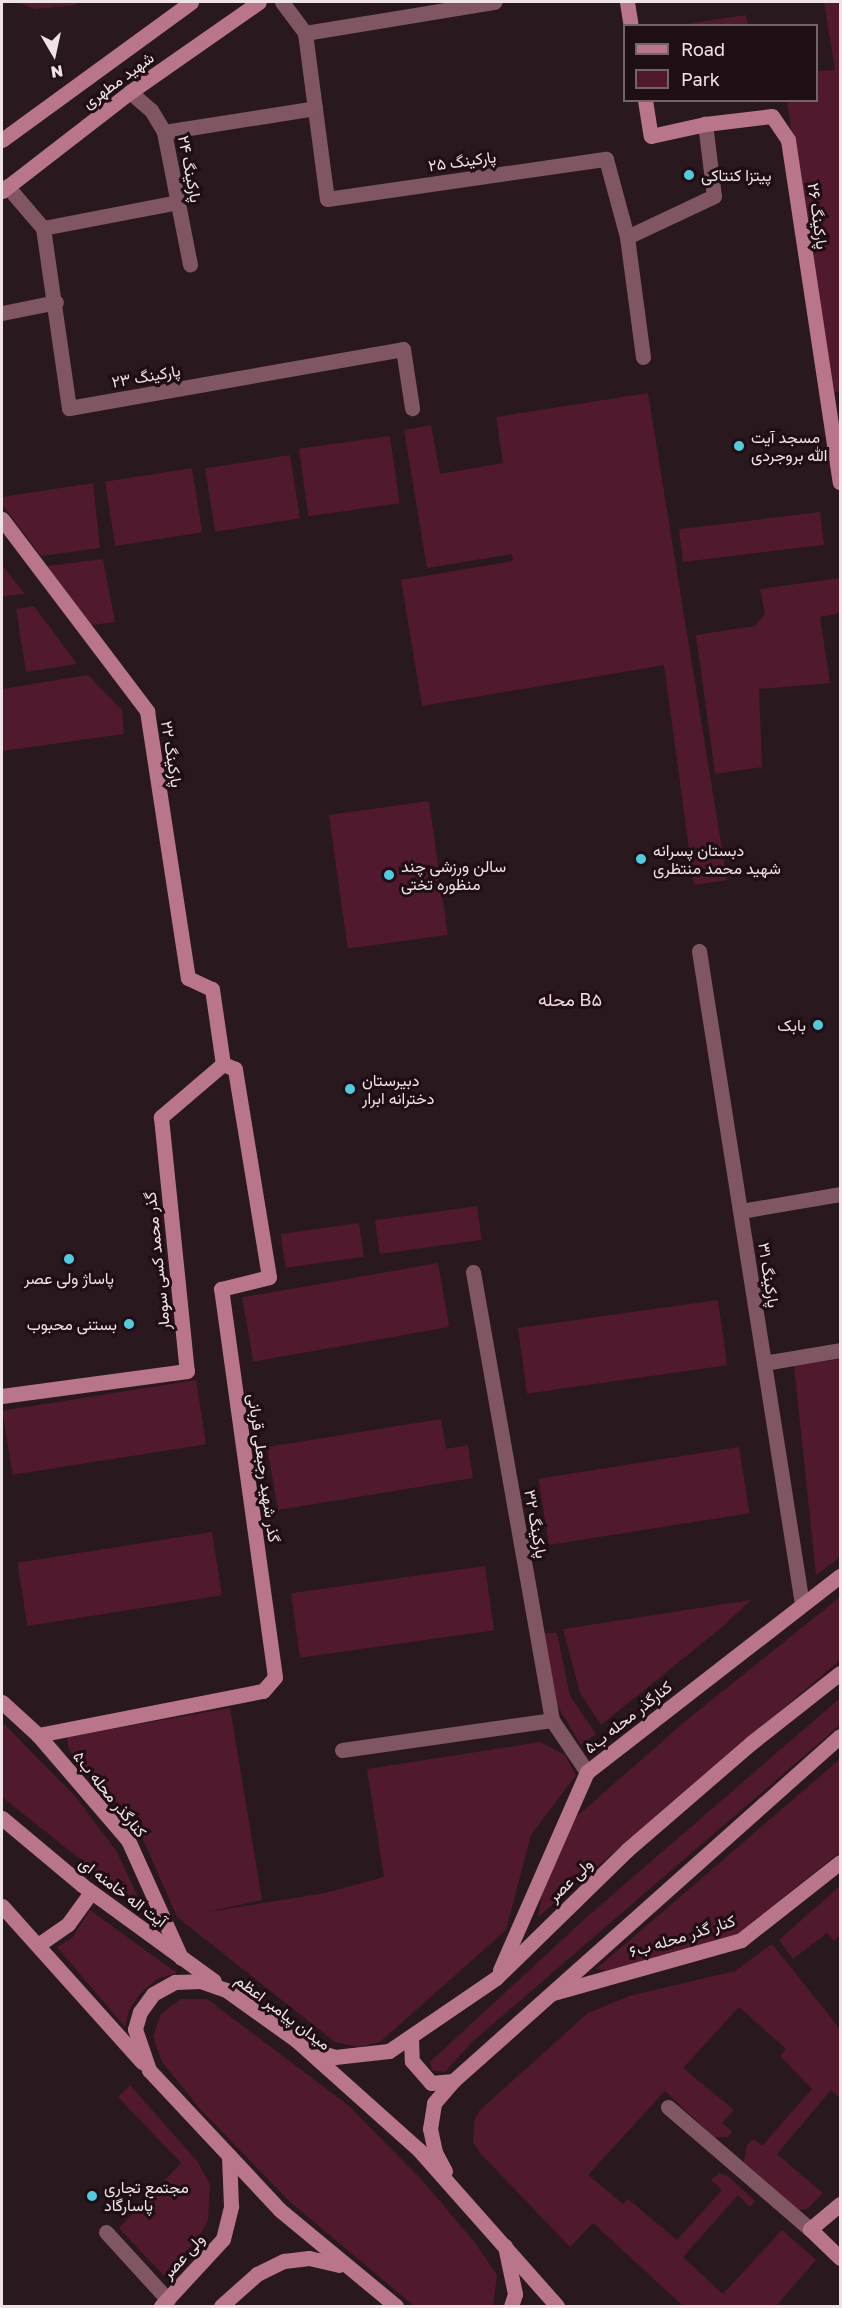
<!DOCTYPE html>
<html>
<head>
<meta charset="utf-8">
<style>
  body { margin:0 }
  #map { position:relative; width:842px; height:2308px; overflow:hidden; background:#29181d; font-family:"Golos Text",Vazirmatn,sans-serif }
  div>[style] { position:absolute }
  .green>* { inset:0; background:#51192e; transform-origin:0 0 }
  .street>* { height:15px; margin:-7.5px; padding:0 7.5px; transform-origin:7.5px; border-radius:7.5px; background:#805662 }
  .secondary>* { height:15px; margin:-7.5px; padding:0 7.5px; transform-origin:7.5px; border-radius:7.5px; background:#b9768a }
  .dots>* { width:16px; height:16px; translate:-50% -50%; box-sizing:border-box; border:3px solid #1f0f14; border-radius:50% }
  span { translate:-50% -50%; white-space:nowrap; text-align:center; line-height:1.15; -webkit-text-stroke:6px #1f0f14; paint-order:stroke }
  .street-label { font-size:16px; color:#f0e3e7 }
  .poi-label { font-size:16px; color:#f0e3e7 }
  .left { translate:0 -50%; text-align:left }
  .right { translate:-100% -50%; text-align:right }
  .neighbourhood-label { font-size:18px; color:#f1d8df }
  .frame { position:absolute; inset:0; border:3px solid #f0e3e7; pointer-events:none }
  .legend { position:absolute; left:623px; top:24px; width:195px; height:78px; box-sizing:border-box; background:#1f0f14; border:2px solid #736468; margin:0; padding:8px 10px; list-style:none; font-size:18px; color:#f0e3e7 }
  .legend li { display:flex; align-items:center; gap:12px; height:30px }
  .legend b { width:30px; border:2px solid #736468 }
  .north { position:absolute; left:24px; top:24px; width:60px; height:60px; -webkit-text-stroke:4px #1f0f14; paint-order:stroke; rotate:171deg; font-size:16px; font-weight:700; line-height:24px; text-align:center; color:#f0e3e7 }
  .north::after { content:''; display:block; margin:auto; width:21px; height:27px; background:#f0e3e7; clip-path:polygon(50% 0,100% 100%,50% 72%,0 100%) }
</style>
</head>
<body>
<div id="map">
  <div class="green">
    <div style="clip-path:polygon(16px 2px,76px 2px,76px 5px,35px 9px)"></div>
    <div style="clip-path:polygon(824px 2px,840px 2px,840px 392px,830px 392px,787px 101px,816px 100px,817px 71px,835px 70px)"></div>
    <div style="clip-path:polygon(746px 15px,748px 25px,679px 25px)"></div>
    <div style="clip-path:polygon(648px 393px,727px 880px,694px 885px,664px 665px,422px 706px,401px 580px,513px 561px,512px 554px,427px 568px,404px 430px,431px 425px,440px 474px,503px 463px,496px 417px)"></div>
    <div style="left:390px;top:436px;width:68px;height:92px;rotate:82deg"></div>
    <div style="left:290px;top:455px;width:64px;height:86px;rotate:81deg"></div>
    <div style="left:192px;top:468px;width:65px;height:88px;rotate:81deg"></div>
    <div style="clip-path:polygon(93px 483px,100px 548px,41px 556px,2px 504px,2px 497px)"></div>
    <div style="left:820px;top:512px;width:33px;height:142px;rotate:83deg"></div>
    <div style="clip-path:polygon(103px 559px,115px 622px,91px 625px,47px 566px)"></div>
    <div style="clip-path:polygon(2px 565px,25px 594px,2px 596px)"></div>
    <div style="clip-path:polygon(840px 578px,840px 613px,820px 617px,830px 683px,759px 689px,762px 767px,715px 774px,696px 635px,755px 626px,765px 614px,760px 589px)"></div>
    <div style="clip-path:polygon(34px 606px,77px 664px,26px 672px,16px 609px)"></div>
    <div style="clip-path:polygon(88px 675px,122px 710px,124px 734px,2px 751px,2px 689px)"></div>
    <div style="left:429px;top:801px;width:135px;height:101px;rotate:82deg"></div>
    <div style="left:477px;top:1206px;width:34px;height:103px;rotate:82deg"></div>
    <div style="left:359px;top:1223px;width:34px;height:79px;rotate:82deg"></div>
    <div style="left:438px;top:1263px;width:65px;height:199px;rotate:80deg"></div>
    <div style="left:718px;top:1300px;width:66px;height:202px;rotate:82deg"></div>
    <div style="clip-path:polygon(840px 1359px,840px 1557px,816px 1575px,794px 1366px)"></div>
    <div style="left:196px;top:1380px;width:65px;height:196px;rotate:81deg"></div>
    <div style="clip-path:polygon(441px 1419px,446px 1449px,468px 1445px,473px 1478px,278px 1510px,267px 1447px)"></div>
    <div style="left:739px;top:1447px;width:67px;height:203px;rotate:81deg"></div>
    <div style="left:212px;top:1532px;width:64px;height:197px;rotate:81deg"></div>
    <div style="left:485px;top:1566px;width:65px;height:196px;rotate:82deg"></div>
    <div style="clip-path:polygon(840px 1597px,840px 1660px,538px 1917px,543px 1888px,576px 1817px,689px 1718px)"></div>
    <div style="clip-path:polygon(751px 1600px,721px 1628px,601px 1725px,580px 1693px,563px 1629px)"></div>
    <div style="clip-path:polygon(539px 1633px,557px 1633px,570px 1696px,596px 1734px,581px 1745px,557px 1705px)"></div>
    <div style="clip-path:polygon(840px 1698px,840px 1725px,472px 2042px,445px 2072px,432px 2070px,430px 2062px,444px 2049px,588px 1916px)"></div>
    <div style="clip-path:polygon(230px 1708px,262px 1900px,202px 1913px,325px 1893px,384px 1877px,367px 1769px,540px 1742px,565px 1755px,576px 1775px,531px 1835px,506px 1930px,380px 2042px,359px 2047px,335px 2042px,177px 1917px,138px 1828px,69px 1750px,67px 1737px)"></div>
    <div style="clip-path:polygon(2px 1722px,75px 1796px,117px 1852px,144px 1910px,2px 1797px)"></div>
    <div style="clip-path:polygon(840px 1759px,840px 1852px,735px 1936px,606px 1971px,596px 1969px)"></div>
    <div style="clip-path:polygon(840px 1886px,840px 1935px,834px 1941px,827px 1933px,793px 1959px,779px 1940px)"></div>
    <div style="clip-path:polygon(90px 1910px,177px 1973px,157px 1979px,140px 1994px,129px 2010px,125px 2027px,57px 1947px,72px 1938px)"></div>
    <div style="clip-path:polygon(772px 1944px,840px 2029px,840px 2098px,831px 2090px,777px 2154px,823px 2193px,807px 2209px,799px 2210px,744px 2162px,747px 2144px,754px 2139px,762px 2146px,812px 2089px,780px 2056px,786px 2049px,739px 2007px,683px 2068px,734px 2110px,722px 2123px,732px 2131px,728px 2137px,714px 2137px,665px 2091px,588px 2175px,623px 2204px,628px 2199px,677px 2240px,722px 2190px,711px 2180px,719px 2173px,728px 2176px,755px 2201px,750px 2207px,738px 2195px,683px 2257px,723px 2294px,782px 2230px,816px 2260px,776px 2306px,683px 2306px,593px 2223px,570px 2247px,480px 2153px,473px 2142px,474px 2121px,479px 2111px,588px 2013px,629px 1996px,735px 1971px)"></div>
    <div style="clip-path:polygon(181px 1999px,207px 1999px,348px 2105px,422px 2180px,476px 2244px,497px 2275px,493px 2306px,414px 2306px,289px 2201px,200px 2109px,162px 2062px,153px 2037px,161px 2014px)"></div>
    <div style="clip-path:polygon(130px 2085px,197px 2161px,210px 2184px,208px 2220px,199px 2237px,164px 2276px,119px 2228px,181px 2163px,118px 2097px)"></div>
  </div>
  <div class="street">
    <div style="left:282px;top:2px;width:39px;rotate:53deg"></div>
    <div style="left:305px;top:33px;width:167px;rotate:82.5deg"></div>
    <div style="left:327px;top:199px;width:282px;rotate:-8.2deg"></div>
    <div style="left:606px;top:159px;width:81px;rotate:74.9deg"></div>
    <div style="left:627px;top:237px;width:121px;rotate:82.4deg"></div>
    <div style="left:305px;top:33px;width:192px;rotate:-9.3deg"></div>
    <div style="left:130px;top:92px;width:28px;rotate:41deg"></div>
    <div style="left:151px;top:110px;width:26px;rotate:59deg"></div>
    <div style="left:164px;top:132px;width:135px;rotate:78.9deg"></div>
    <div style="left:164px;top:132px;width:153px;rotate:-9deg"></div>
    <div style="left:7px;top:186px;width:55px;rotate:49.4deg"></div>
    <div style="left:43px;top:228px;width:182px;rotate:81.8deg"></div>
    <div style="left:69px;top:408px;width:339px;rotate:-10deg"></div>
    <div style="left:403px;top:349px;width:60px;rotate:81.3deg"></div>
    <div style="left:43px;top:228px;width:137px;rotate:-10.9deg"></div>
    <div style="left:627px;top:237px;width:96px;rotate:-25.2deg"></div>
    <div style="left:714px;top:196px;width:73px;rotate:-97.1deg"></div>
    <div style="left:2px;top:313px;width:55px;rotate:-11.5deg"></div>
    <div style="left:699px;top:951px;width:661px;rotate:81.04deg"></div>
    <div style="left:741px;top:1211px;width:100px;rotate:-9.7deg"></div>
    <div style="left:473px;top:1272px;width:455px;rotate:80deg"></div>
    <div style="left:552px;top:1720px;width:63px;rotate:56.1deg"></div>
    <div style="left:764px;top:1363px;width:77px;rotate:-9.7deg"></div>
    <div style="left:342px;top:1750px;width:212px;rotate:-8.1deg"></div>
    <div style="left:668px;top:2107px;width:187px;rotate:40.7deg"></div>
    <div style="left:106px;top:2232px;width:92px;rotate:47.6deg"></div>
  </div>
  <div class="secondary">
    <div style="left:627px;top:2px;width:24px;rotate:81deg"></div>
    <div style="left:645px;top:100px;width:36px;rotate:81deg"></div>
    <div style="left:651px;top:136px;width:55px;rotate:-12.5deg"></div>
    <div style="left:705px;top:124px;width:67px;rotate:-6.8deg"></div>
    <div style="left:772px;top:116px;width:29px;rotate:56deg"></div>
    <div style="left:788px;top:140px;width:346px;rotate:81.4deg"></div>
    <div style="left:2px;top:140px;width:234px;rotate:-36.1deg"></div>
    <div style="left:2px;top:191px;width:162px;rotate:-37.7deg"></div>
    <div style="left:130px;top:92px;width:157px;rotate:-34.9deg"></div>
    <div style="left:2px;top:519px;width:241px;rotate:52.9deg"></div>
    <div style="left:147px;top:711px;width:270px;rotate:81.3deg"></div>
    <div style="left:188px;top:978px;width:26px;rotate:25deg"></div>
    <div style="left:212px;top:989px;width:76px;rotate:81.7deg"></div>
    <div style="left:223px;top:1064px;width:82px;rotate:139.5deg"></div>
    <div style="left:161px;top:1117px;width:255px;rotate:84.2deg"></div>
    <div style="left:187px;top:1371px;width:187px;rotate:172.3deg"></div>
    <div style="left:2px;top:1702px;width:49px;rotate:42.5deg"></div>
    <div style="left:38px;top:1735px;width:138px;rotate:49.4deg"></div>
    <div style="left:128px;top:1840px;width:129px;rotate:65.8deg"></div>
    <div style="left:38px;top:1735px;width:229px;rotate:-11.1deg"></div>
    <div style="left:263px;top:1691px;width:18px;rotate:-49deg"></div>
    <div style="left:275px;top:1677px;width:392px;rotate:-97.9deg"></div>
    <div style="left:221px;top:1289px;width:49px;rotate:-14deg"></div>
    <div style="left:269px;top:1277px;width:211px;rotate:-99.3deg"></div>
    <div style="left:235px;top:1069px;width:13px;rotate:-157deg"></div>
    <div style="left:2px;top:1818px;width:104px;rotate:39.9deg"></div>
    <div style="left:82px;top:1885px;width:163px;rotate:36deg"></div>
    <div style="left:2px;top:1906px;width:210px;rotate:48.1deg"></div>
    <div style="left:38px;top:1945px;width:37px;rotate:-35deg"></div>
    <div style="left:68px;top:1924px;width:39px;rotate:-54deg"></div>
    <div style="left:500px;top:1970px;width:216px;rotate:-66.3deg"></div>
    <div style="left:587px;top:1772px;width:320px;rotate:-37.8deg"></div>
    <div style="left:553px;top:1993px;width:195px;rotate:-15.7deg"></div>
    <div style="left:741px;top:1940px;width:126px;rotate:-38.2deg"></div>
    <div style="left:411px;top:2038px;width:23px;rotate:88deg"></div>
    <div style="left:412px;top:2061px;width:29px;rotate:49deg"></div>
    <div style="left:431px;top:2083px;width:22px;rotate:-5deg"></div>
    <div style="left:309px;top:2049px;width:27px;rotate:17deg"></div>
    <div style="left:335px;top:2057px;width:54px;rotate:-6.3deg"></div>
    <div style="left:389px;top:2051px;width:130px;rotate:-34.3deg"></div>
    <div style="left:496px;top:1978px;width:183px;rotate:-44.3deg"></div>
    <div style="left:627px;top:1850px;width:164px;rotate:-40.8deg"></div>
    <div style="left:751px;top:1743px;width:113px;rotate:-38.2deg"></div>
    <div style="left:445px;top:2171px;width:21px;rotate:-118deg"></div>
    <div style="left:435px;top:2152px;width:24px;rotate:-102deg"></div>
    <div style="left:430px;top:2129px;width:26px;rotate:-81deg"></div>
    <div style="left:434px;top:2103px;width:29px;rotate:-49deg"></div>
    <div style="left:453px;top:2081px;width:518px;rotate:-41.72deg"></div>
    <div style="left:840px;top:2204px;width:39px;rotate:140deg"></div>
    <div style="left:810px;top:2229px;width:42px;rotate:44deg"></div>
    <div style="left:505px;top:2246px;width:49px;rotate:78.2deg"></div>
    <div style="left:515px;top:2294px;width:13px;rotate:108deg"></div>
    <div style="left:161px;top:2306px;width:91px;rotate:-47.2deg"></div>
    <div style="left:223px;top:2239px;width:34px;rotate:-76deg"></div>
    <div style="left:231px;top:2206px;width:50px;rotate:-92.3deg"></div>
    <div style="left:221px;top:2306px;width:48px;rotate:-41.6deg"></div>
    <div style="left:257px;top:2274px;width:30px;rotate:-26deg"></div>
    <div style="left:284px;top:2261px;width:25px;rotate:-7deg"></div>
    <div style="left:309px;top:2258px;width:31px;rotate:13deg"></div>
    <div style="left:396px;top:2306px;width:151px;rotate:-140.4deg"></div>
    <div style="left:280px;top:2210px;width:192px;rotate:-133.1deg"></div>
    <div style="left:149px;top:2070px;width:43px;rotate:-108.9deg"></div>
    <div style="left:135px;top:2029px;width:18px;rotate:-74deg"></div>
    <div style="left:140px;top:2012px;width:22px;rotate:-54deg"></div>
    <div style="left:153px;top:1994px;width:25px;rotate:-29deg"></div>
    <div style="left:175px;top:1982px;width:25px;rotate:-2deg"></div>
    <div style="left:200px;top:1981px;width:28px;rotate:19deg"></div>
    <div style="left:226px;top:1990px;width:86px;rotate:35.5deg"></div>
    <div style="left:296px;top:2040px;width:165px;rotate:41.8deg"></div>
    <div style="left:419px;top:2150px;width:208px;rotate:48.5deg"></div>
  </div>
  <div class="dots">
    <div style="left:689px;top:175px;background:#54cade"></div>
    <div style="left:739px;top:446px;background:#54cade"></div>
    <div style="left:641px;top:859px;background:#54cade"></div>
    <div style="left:389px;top:875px;background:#54cade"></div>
    <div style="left:818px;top:1025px;background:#54cade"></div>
    <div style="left:350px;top:1089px;background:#54cade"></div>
    <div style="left:69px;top:1259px;background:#54cade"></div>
    <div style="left:129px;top:1324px;background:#54cade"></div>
    <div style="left:92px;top:2196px;background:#54cade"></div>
  </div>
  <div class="street-label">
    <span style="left:118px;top:80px;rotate:-36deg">شهید مطهری</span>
    <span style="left:462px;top:161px;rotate:-8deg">پارکینگ ۲۵</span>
    <span style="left:190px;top:169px;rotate:79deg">پارکینگ ۲۴</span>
    <span style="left:818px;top:216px;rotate:82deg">پارکینگ ۲۶</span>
    <span style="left:146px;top:376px;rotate:-10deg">پارکینگ ۲۳</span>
    <span style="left:172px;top:754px;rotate:81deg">پارکینگ ۲۲</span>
    <span style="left:157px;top:1261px;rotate:-96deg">گذر محمد کسی سومار</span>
    <span style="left:769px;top:1275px;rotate:81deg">پارکینگ ۳۱</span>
    <span style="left:264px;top:1468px;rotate:82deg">گذر شهید رجبعلی قربانی</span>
    <span style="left:536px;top:1524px;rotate:80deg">پارکینگ ۳۲</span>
    <span style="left:628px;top:1717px;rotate:-38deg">کنارگذر محله ب۵</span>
    <span style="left:110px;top:1794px;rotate:51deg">کنارگذر محله ب۵</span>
    <span style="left:570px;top:1880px;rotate:-44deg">ولی عصر</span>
    <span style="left:123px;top:1892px;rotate:37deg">آیت اله خامنه ای</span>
    <span style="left:682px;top:1936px;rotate:-17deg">کنار گذر محله ب۶</span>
    <span style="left:283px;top:2012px;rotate:37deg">میدان پیامبر اعظم</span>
    <span style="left:183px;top:2256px;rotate:-48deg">ولی عصر</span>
  </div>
  <div class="poi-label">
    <span class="left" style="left:701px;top:175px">پیتزا کنتاکی</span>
    <span class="left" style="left:751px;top:446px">مسجد آیت<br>الله بروجردی</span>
    <span class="left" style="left:653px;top:859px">دبستان پسرانه<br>شهید محمد منتظری</span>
    <span class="left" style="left:401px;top:875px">سالن ورزشی چند<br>منظوره تختی</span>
    <span class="right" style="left:806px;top:1025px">بابک</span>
    <span class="left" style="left:362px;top:1089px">دبیرستان<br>دخترانه ابرار</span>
    <span style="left:69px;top:1278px">پاساژ ولی عصر</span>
    <span class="right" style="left:117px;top:1324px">بستنی محبوب</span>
    <span class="left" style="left:104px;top:2196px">مجتمع تجاری<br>پاسارگاد</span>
  </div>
  <div class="neighbourhood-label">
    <span style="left:570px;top:999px">محله B۵</span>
  </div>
  <div class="frame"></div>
  <ul class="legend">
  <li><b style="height:8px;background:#b9768a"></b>Road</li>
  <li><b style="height:16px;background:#51192e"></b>Park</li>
  </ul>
  <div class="north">N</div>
</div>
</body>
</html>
